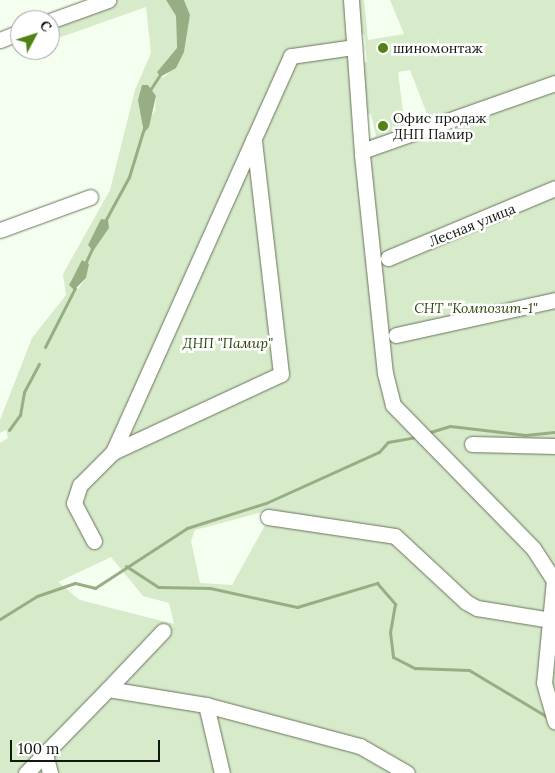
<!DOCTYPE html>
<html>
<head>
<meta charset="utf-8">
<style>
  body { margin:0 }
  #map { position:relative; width:555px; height:773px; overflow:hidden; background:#f5ffef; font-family:Lora,serif }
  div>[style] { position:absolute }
  .green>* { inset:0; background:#d7eac9 }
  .water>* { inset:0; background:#97ae85 }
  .stream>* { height:3px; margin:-1.5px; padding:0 1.5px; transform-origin:1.5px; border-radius:1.5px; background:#97ae85 }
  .roads { filter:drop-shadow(0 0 1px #67745d) drop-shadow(0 0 1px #67745d) }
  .minor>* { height:15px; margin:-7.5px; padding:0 7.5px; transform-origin:7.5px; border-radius:7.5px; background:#fff }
  .dots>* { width:14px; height:14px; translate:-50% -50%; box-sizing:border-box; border:2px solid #fff; border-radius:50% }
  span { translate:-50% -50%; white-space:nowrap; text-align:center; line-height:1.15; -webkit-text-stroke:5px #fff; paint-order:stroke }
  .poi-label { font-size:14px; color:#12170e }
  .left { translate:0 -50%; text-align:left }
  .street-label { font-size:14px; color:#12170e }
  .park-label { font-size:14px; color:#2b4708; font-style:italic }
  .north { position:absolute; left:10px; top:10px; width:50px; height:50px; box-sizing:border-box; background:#fff; border:1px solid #a0a29f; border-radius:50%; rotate:50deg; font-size:14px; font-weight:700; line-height:20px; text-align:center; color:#12170e }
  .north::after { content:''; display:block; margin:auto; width:18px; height:22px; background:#518214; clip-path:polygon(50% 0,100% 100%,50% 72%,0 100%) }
  .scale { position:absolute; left:10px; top:740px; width:150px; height:22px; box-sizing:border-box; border:2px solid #12170e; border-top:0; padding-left:6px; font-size:15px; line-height:18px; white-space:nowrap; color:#12170e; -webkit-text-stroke:4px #fff; paint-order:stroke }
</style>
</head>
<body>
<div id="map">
  <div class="green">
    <div style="clip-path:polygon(evenodd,109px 0,166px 0,176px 16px,177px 49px,157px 72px,160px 77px,165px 77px,184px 52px,190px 15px,184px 0,364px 0,368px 40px,404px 34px,390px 0,555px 0,555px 773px,0 773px,0 443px,8px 438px,6px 430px,0 433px,0 420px,32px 338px,66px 295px,63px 274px,110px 190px,135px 90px,151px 53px,146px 7px,50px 41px,50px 22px,109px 0,364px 34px,367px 62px,356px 64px,354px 35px,364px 34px,109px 0,410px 70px,432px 127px,406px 136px,398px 72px,410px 70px,109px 0,156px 96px,155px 111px,142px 129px,144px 122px,138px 100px,156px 96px,109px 0,371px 114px,376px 136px,367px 139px,359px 115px,371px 114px,109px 0,83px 260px,86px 278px,78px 289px,70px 282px,83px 260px,109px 0,274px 509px,232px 585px,200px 583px,191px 541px,195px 530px,274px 509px,109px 0,111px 557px,143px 596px,169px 603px,174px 624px,80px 600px,58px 582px,111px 557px)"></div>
  </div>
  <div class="water">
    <div style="clip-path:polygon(166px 0,184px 0,190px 15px,184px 52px,176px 68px,160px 77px,157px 72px,177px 48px,176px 16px)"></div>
    <div style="clip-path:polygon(142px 85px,148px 85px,156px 96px,149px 127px,144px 133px,138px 100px)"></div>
    <div style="clip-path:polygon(101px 219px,108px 220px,109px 228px,93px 251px,88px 245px)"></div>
    <div style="clip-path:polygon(82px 260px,89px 264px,86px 278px,74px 290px,69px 285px)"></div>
  </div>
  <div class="stream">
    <div style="left:150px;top:90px;width:20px;rotate:-57deg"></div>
    <div style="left:104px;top:223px;width:52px;rotate:-61.5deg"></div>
    <div style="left:129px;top:177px;width:51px;rotate:-73deg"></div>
    <div style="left:84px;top:266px;width:21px;rotate:-65deg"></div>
    <div style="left:45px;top:347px;width:66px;rotate:-63deg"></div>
    <div style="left:9px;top:430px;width:19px;rotate:-54deg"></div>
    <div style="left:20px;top:415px;width:23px;rotate:-80deg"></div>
    <div style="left:24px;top:392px;width:32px;rotate:-62deg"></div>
    <div style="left:427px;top:433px;width:24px;rotate:-17deg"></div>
    <div style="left:450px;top:426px;width:76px;rotate:6.8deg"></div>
    <div style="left:525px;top:435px;width:30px;rotate:-6deg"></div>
    <div style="left:126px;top:566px;width:38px;rotate:33deg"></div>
    <div style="left:158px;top:587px;width:52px;rotate:1.1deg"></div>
    <div style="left:210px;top:588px;width:89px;rotate:12.3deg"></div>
    <div style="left:297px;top:607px;width:84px;rotate:-16.7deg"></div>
    <div style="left:377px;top:583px;width:28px;rotate:49deg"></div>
    <div style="left:395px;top:604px;width:28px;rotate:100deg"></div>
    <div style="left:390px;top:632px;width:25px;rotate:83deg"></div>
    <div style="left:393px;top:657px;width:25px;rotate:27deg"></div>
    <div style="left:415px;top:668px;width:54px;rotate:2.1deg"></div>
    <div style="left:469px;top:670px;width:90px;rotate:30.9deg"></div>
    <div style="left:0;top:619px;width:44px;rotate:-31.9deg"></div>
    <div style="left:37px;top:596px;width:40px;rotate:-18.9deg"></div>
    <div style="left:75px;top:583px;width:21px;rotate:14deg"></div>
    <div style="left:95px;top:588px;width:110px;rotate:-33.1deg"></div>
    <div style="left:187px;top:528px;width:83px;rotate:-17.6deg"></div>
    <div style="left:266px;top:503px;width:124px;rotate:-24.3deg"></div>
    <div style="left:379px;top:452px;width:13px;rotate:-48deg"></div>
    <div style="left:388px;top:442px;width:28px;rotate:-10deg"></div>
  </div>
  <div class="roads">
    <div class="minor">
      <div style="left:351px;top:0;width:155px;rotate:85.9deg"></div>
      <div style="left:362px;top:155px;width:219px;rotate:84deg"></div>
      <div style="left:385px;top:373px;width:33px;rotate:76deg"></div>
      <div style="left:393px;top:405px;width:200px;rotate:45.6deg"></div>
      <div style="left:533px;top:548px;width:38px;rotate:57deg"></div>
      <div style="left:554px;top:580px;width:103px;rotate:95.5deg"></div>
      <div style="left:544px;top:683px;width:40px;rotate:74deg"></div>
      <div style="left:50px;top:21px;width:62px;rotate:-19.9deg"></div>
      <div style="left:0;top:40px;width:22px;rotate:-22deg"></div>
      <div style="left:362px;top:151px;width:205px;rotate:-19.4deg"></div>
      <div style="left:0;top:230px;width:96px;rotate:-20.1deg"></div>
      <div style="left:388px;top:258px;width:181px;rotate:-22.7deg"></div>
      <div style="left:396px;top:335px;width:163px;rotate:-12.4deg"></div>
      <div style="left:472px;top:444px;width:83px;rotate:1.4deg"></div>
      <div style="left:113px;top:452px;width:185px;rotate:-24.9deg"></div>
      <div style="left:281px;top:374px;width:237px;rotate:-96.6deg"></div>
      <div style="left:268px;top:517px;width:128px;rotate:8.5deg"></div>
      <div style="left:395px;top:536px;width:97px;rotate:42.9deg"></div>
      <div style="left:466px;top:602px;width:13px;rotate:29deg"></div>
      <div style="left:477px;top:608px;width:75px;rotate:9.2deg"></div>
      <div style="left:94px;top:541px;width:43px;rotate:-117.8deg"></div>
      <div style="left:74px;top:503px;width:19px;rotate:-72deg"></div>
      <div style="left:80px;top:485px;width:47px;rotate:-45deg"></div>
      <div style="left:113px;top:452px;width:434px;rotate:-65.8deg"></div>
      <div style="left:291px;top:56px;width:64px;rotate:-8.1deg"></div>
      <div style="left:108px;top:689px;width:80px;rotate:-46.5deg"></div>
      <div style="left:206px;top:705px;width:70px;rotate:76.8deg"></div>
      <div style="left:45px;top:754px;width:20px;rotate:75deg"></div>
      <div style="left:26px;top:773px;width:117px;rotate:-45.7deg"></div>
      <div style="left:108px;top:689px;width:99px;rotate:9.3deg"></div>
      <div style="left:206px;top:705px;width:159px;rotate:14.9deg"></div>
      <div style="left:360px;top:746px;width:54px;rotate:29.9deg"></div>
    </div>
  </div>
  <div class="dots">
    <div style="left:383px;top:48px;background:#518214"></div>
    <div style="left:383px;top:126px;background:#518214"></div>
  </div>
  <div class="poi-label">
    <span class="left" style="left:393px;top:48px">шиномонтаж</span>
    <span class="left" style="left:393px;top:126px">Офис продаж<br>ДНП Памир</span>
  </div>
  <div class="street-label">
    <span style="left:472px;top:225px;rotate:-22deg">Лесная улица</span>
  </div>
  <div class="park-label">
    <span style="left:476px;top:308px">СНТ "Композит-1"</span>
    <span style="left:228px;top:343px">ДНП "Памир"</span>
  </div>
  <div class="north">С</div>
  <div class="scale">100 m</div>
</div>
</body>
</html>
